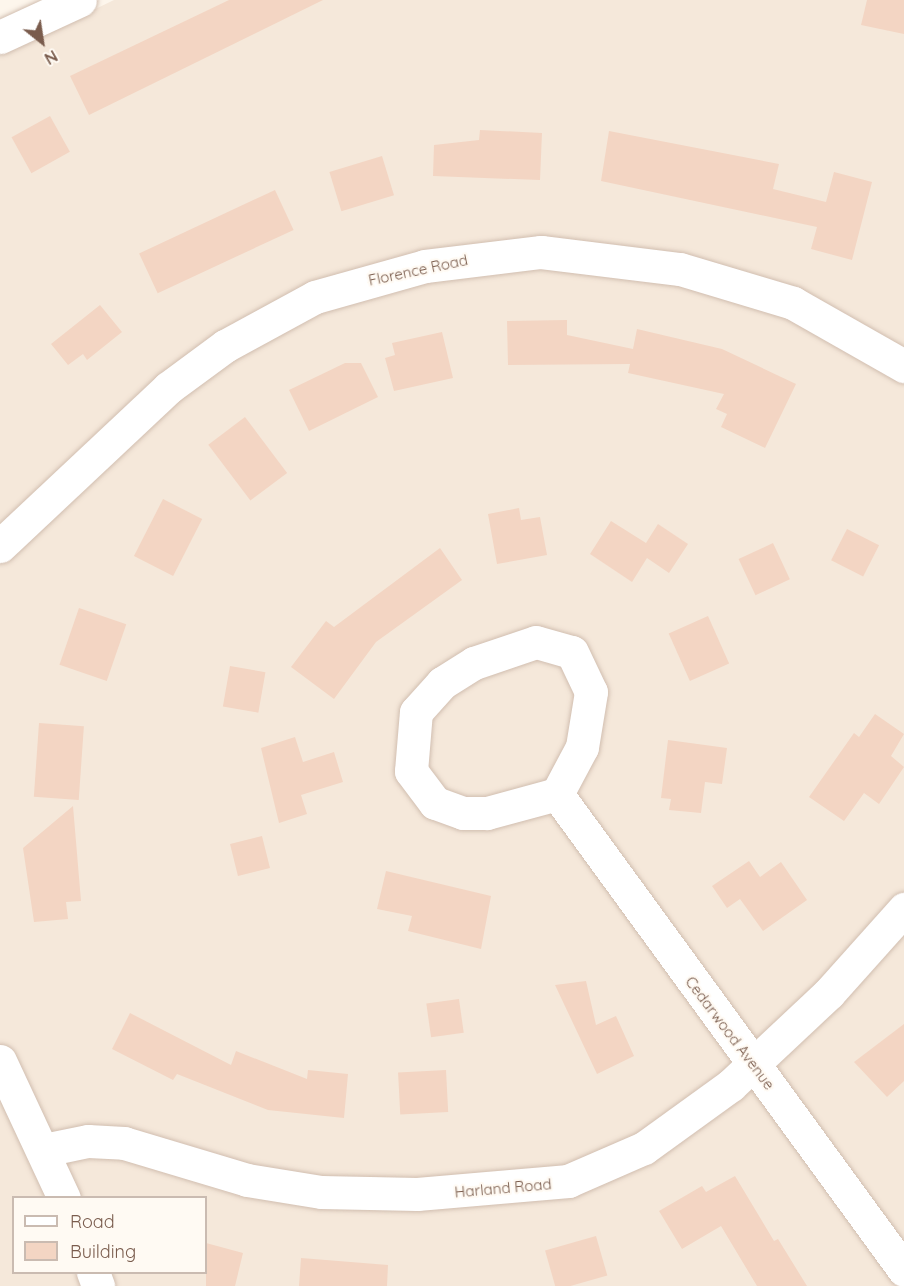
<!DOCTYPE html>
<html>
<head>
<meta charset="utf-8">
<style>
  body { margin:0 }
  #map { position:relative; width:904px; height:1286px; overflow:hidden; background:#fdf6ec; font-family:Quicksand,sans-serif }
  div>[style] { position:absolute }
  .residential>* { inset:0; background:#f5e8da }
  .building>* { inset:0; background:#f3d5c3; transform-origin:0 0 }
  .roads { filter:drop-shadow(0 0 2px #d1beb0) drop-shadow(0 0 2px #d1beb0) }
  .street>* { height:33px; margin:-16.5px; padding:0 16.5px; transform-origin:16.5px; border-radius:16.5px; background:#fff }
  span { translate:-50% -50%; white-space:nowrap; text-align:center; line-height:1.15; -webkit-text-stroke:4.5px #fffaf3; paint-order:stroke }
  .street-label { font-size:15px; color:#7a5c4d }
  .legend { position:absolute; left:12px; top:1196px; width:195px; height:78px; box-sizing:border-box; background:#fffaf3; border:2px solid #cabbb1; margin:0; padding:8px 10px; list-style:none; font-size:18px; color:#7a5c4d }
  .legend li { display:flex; align-items:center; gap:12px; height:30px }
  .legend b { width:30px; border:2px solid #cabbb1 }
  .north { position:absolute; left:12px; top:12px; width:60px; height:60px; -webkit-text-stroke:4px #fffaf3; paint-order:stroke; rotate:150deg; font-size:16px; font-weight:700; line-height:24px; text-align:center; color:#7a5c4d }
  .north::after { content:''; display:block; margin:auto; width:21px; height:27px; background:#7a5c4d; clip-path:polygon(50% 0,100% 100%,50% 72%,0 100%) }
</style>
</head>
<body>
<div id="map">
  <div class="residential">
    <div style="clip-path:polygon(evenodd,114px 0,904px 0,904px 1286px,0 1286px,0 55px,114px 0,14px 1198px,206px 1198px,206px 1272px,14px 1272px,14px 1198px)"></div>
  </div>
  <div class="building">
    <div style="clip-path:polygon(229px 0,323px 0,89px 115px,70px 76px)"></div>
    <div style="clip-path:polygon(867px 0,904px 0,904px 34px,861px 25px)"></div>
    <div style="left:50px;top:116px;width:41px;height:44px;rotate:61deg"></div>
    <div style="clip-path:polygon(480px 130px,542px 133px,540px 180px,433px 176px,434px 145px,479px 140px)"></div>
    <div style="clip-path:polygon(609px 131px,779px 164px,773px 189px,826px 202px,834px 172px,872px 182px,852px 260px,811px 249px,817px 227px,601px 181px)"></div>
    <div style="left:382px;top:156px;width:41px;height:55px;rotate:73deg"></div>
    <div style="left:275px;top:190px;width:44px;height:150px;rotate:65deg"></div>
    <div style="clip-path:polygon(100px 305px,122px 332px,87px 360px,83px 354px,68px 365px,51px 344px)"></div>
    <div style="clip-path:polygon(567px 320px,567px 335px,633px 349px,637px 329px,722px 349px,796px 384px,765px 448px,721px 427px,727px 414px,716px 409px,724px 394px,628px 373px,630px 364px,508px 365px,507px 321px)"></div>
    <div style="clip-path:polygon(442px 332px,453px 378px,394px 391px,385px 358px,395px 355px,392px 343px)"></div>
    <div style="clip-path:polygon(345px 363px,361px 363px,378px 397px,309px 431px,289px 390px)"></div>
    <div style="left:245px;top:417px;width:70px;height:46px;rotate:53deg"></div>
    <div style="left:163px;top:499px;width:44px;height:64px;rotate:27deg"></div>
    <div style="clip-path:polygon(519px 508px,521px 520px,540px 517px,547px 555px,497px 564px,488px 514px)"></div>
    <div style="clip-path:polygon(611px 521px,646px 543px,658px 524px,688px 544px,669px 573px,647px 558px,632px 582px,590px 554px)"></div>
    <div style="left:847px;top:529px;width:36px;height:35px;rotate:27deg"></div>
    <div style="left:773px;top:543px;width:40px;height:38px;rotate:65deg"></div>
    <div style="clip-path:polygon(440px 548px,462px 580px,376px 642px,334px 699px,291px 667px,326px 621px,334px 627px)"></div>
    <div style="left:79px;top:608px;width:50px;height:60px;rotate:19deg"></div>
    <div style="left:708px;top:616px;width:52px;height:43px;rotate:66deg"></div>
    <div style="left:230px;top:666px;width:36px;height:41px;rotate:10deg"></div>
    <div style="clip-path:polygon(875px 714px,904px 734px,891px 756px,904px 767px,879px 804px,864px 793px,844px 821px,809px 797px,854px 733px,859px 737px)"></div>
    <div style="left:39px;top:723px;width:45px;height:74px;rotate:4deg"></div>
    <div style="clip-path:polygon(295px 737px,303px 762px,334px 752px,343px 782px,301px 795px,307px 814px,279px 823px,261px 748px)"></div>
    <div style="clip-path:polygon(668px 740px,727px 748px,722px 784px,705px 782px,701px 813px,669px 810px,671px 799px,661px 798px)"></div>
    <div style="clip-path:polygon(73px 806px,81px 901px,66px 902px,68px 919px,34px 922px,23px 848px)"></div>
    <div style="left:262px;top:836px;width:33px;height:33px;rotate:76deg"></div>
    <div style="clip-path:polygon(749px 861px,760px 877px,781px 862px,807px 900px,763px 931px,740px 899px,727px 908px,712px 886px)"></div>
    <div style="clip-path:polygon(386px 871px,491px 896px,481px 949px,408px 931px,412px 916px,377px 909px)"></div>
    <div style="clip-path:polygon(586px 981px,596px 1025px,616px 1016px,634px 1056px,597px 1074px,555px 985px)"></div>
    <div style="left:459px;top:999px;width:34px;height:33px;rotate:82deg"></div>
    <div style="clip-path:polygon(130px 1013px,231px 1065px,236px 1051px,307px 1079px,308px 1070px,348px 1074px,344px 1118px,268px 1110px,177px 1074px,173px 1080px,112px 1049px)"></div>
    <div style="clip-path:polygon(904px 1024px,904px 1081px,887px 1097px,854px 1062px)"></div>
    <div style="left:446px;top:1070px;width:42px;height:48px;rotate:87deg"></div>
    <div style="clip-path:polygon(735px 1176px,774px 1241px,778px 1239px,807px 1286px,757px 1286px,721px 1226px,682px 1249px,659px 1211px,702px 1186px,706px 1192px)"></div>
    <div style="left:596px;top:1236px;width:41px;height:53px;rotate:74deg"></div>
    <div style="clip-path:polygon(206px 1243px,243px 1253px,235px 1286px,206px 1286px)"></div>
    <div style="clip-path:polygon(301px 1258px,388px 1265px,387px 1286px,299px 1286px)"></div>
  </div>
  <div class="roads">
    <div class="street">
      <div style="left:0;top:37px;width:88px;rotate:-24.8deg"></div>
      <div style="left:0;top:546px;width:231px;rotate:-43.2deg"></div>
      <div style="left:168px;top:388px;width:71px;rotate:-36.4deg"></div>
      <div style="left:225px;top:346px;width:102px;rotate:-28.6deg"></div>
      <div style="left:315px;top:297px;width:114px;rotate:-15.7deg"></div>
      <div style="left:425px;top:266px;width:117px;rotate:-6.9deg"></div>
      <div style="left:541px;top:252px;width:140px;rotate:7deg"></div>
      <div style="left:680px;top:269px;width:118px;rotate:16.7deg"></div>
      <div style="left:793px;top:303px;width:128px;rotate:29.6deg"></div>
      <div style="left:536px;top:642px;width:37px;rotate:16deg"></div>
      <div style="left:572px;top:652px;width:44px;rotate:64.6deg"></div>
      <div style="left:591px;top:692px;width:56px;rotate:99.3deg"></div>
      <div style="left:582px;top:747px;width:53px;rotate:118deg"></div>
      <div style="left:557px;top:794px;width:73px;rotate:164.8deg"></div>
      <div style="left:487px;top:813px;width:24px;rotate:180deg"></div>
      <div style="left:463px;top:813px;width:30px;rotate:-160deg"></div>
      <div style="left:435px;top:803px;width:40px;rotate:-127deg"></div>
      <div style="left:411px;top:771px;width:59px;rotate:-85.2deg"></div>
      <div style="left:416px;top:712px;width:39px;rotate:-48deg"></div>
      <div style="left:442px;top:683px;width:38px;rotate:-32deg"></div>
      <div style="left:474px;top:663px;width:65px;rotate:-18.7deg"></div>
      <div style="left:557px;top:794px;width:589px;rotate:53.91deg"></div>
      <div style="left:0;top:1061px;width:151px;rotate:65deg"></div>
      <div style="left:44px;top:1150px;width:45px;rotate:-11.6deg"></div>
      <div style="left:88px;top:1141px;width:36px;rotate:3deg"></div>
      <div style="left:124px;top:1143px;width:128px;rotate:16.7deg"></div>
      <div style="left:247px;top:1180px;width:75px;rotate:9.2deg"></div>
      <div style="left:321px;top:1192px;width:96px;rotate:1.2deg"></div>
      <div style="left:417px;top:1194px;width:152px;rotate:-4.9deg"></div>
      <div style="left:568px;top:1181px;width:83px;rotate:-23.5deg"></div>
      <div style="left:644px;top:1148px;width:107px;rotate:-35.9deg"></div>
      <div style="left:731px;top:1085px;width:134px;rotate:-43.2deg"></div>
      <div style="left:829px;top:993px;width:113px;rotate:-48.2deg"></div>
      <div style="left:93px;top:1272px;width:15px;rotate:70deg"></div>
    </div>
  </div>
  <div class="street-label">
    <span style="left:418px;top:270px;rotate:-12deg">Florence Road</span>
    <span style="left:730px;top:1033px;rotate:53deg">Cedarwood Avenue</span>
    <span style="left:503px;top:1188px;rotate:-5deg">Harland Road</span>
  </div>
  <ul class="legend">
  <li><b style="height:8px;background:#fff"></b>Road</li>
  <li><b style="height:16px;background:#f3d5c3"></b>Building</li>
  </ul>
  <div class="north">N</div>
</div>
</body>
</html>
